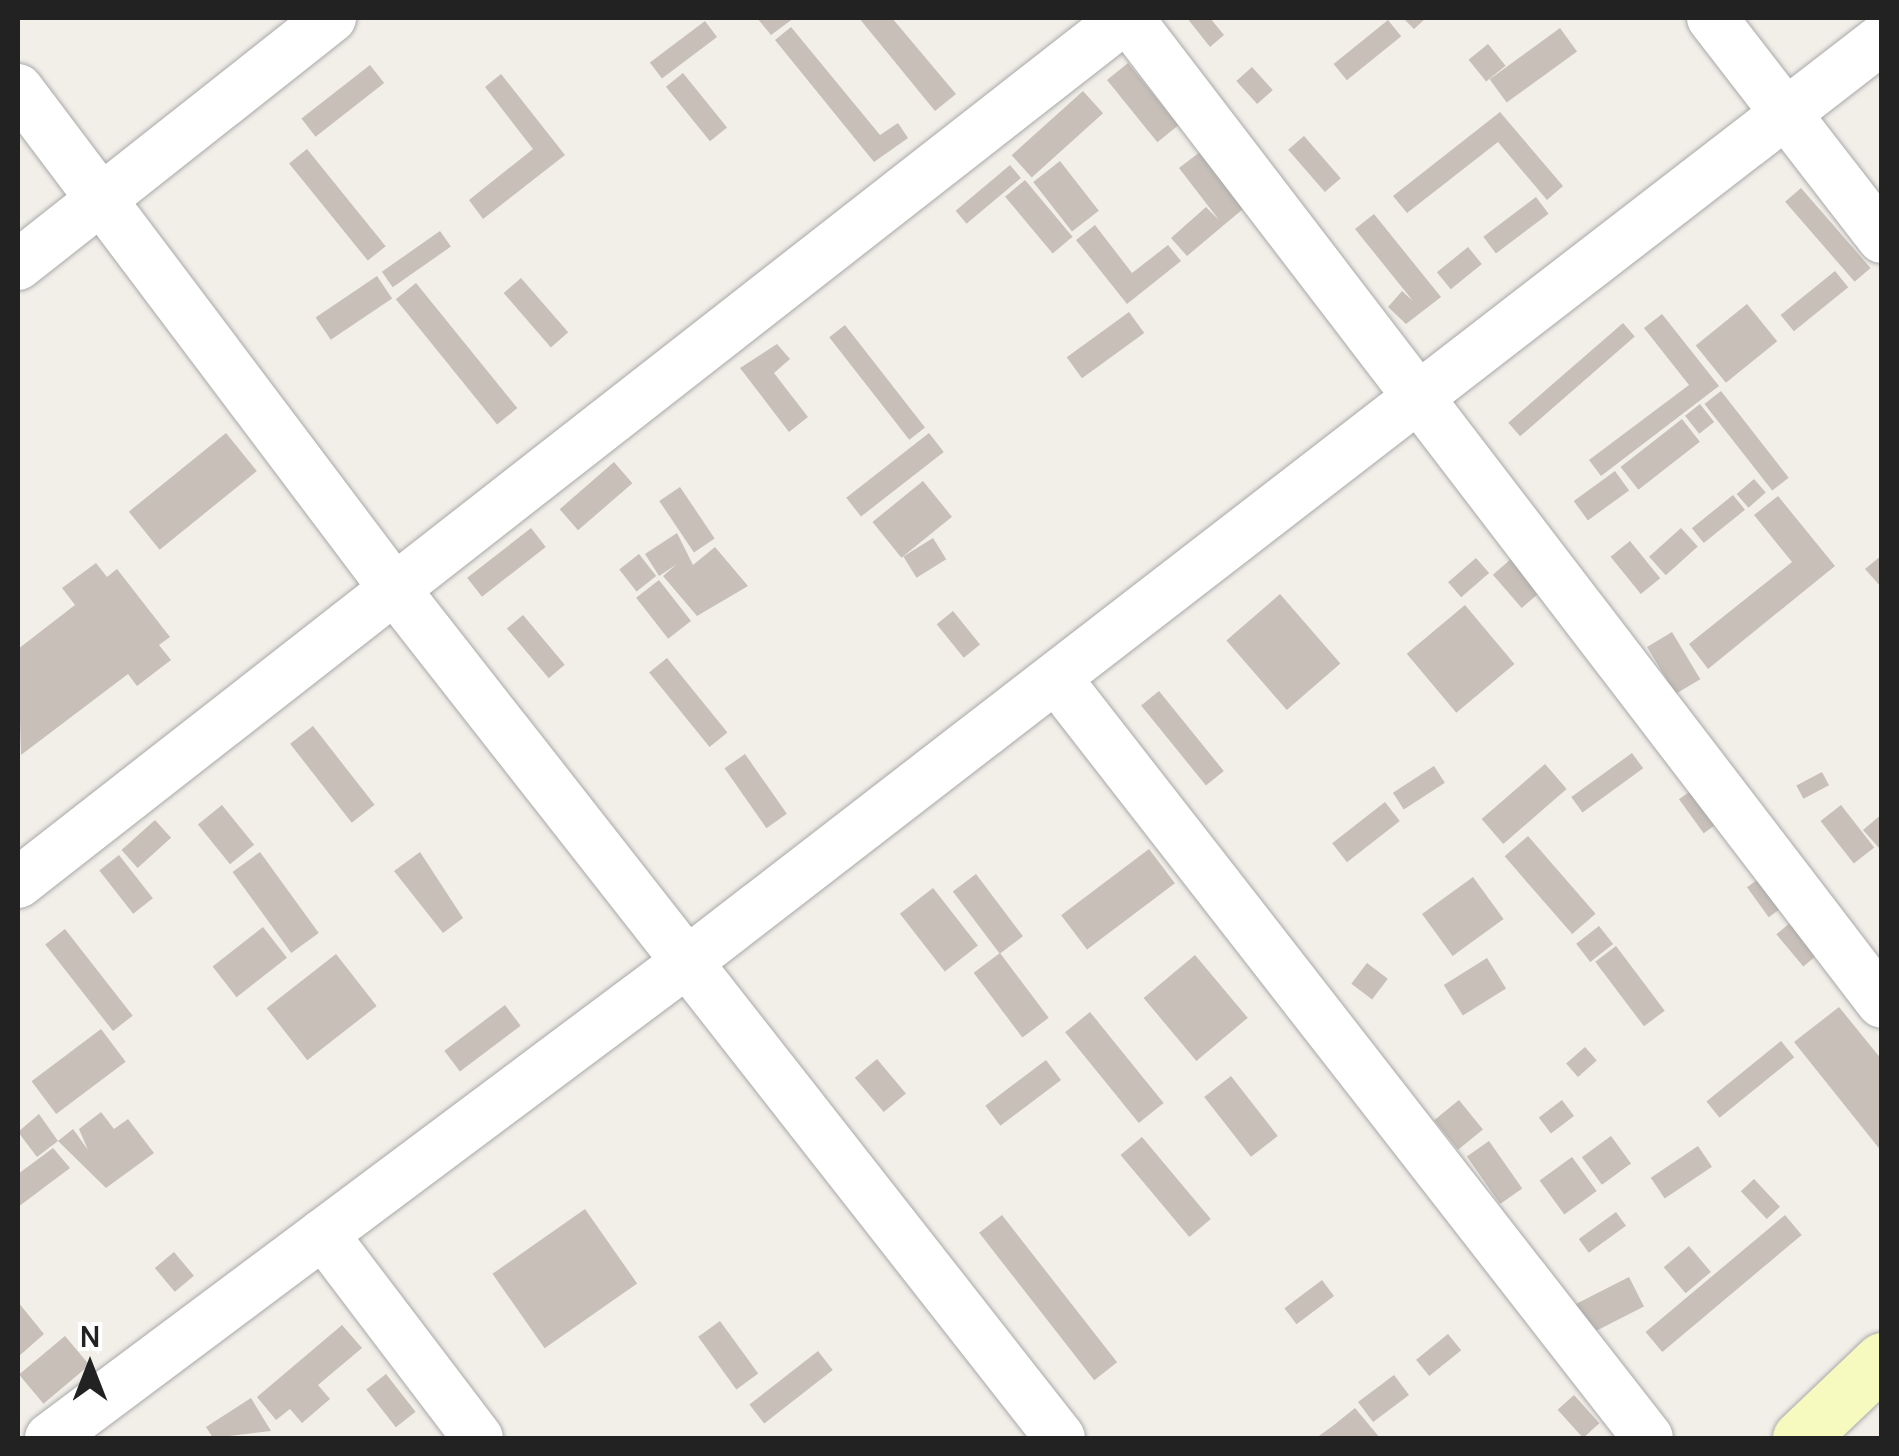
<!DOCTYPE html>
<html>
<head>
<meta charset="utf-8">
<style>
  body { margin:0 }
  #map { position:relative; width:1899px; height:1456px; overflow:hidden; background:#f2efe9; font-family:Manrope,sans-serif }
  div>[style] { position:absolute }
  .building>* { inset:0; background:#c7bfb8; transform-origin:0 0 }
  .roads { filter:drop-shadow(0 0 2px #a9a9a9) drop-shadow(0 0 2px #a9a9a9) }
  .minor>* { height:50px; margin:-25px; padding:0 25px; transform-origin:25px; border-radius:25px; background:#fff }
  .secondary>* { height:55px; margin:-27.5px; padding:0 27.5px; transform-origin:27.5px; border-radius:27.5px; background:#f7fabf }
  span { translate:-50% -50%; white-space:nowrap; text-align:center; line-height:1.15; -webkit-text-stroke:9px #fff; paint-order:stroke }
  .frame { position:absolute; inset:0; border:20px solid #222; pointer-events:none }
  .north { position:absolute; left:40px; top:1316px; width:100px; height:100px; -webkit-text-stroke:8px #fff; paint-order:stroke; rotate:0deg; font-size:28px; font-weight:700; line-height:40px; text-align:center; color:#222 }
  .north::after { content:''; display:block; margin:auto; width:35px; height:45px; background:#222; clip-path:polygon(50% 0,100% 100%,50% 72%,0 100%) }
</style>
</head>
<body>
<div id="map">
  <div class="building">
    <div style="clip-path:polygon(757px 18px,794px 18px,771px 35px)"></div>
    <div style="clip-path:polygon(859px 18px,892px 18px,956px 94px,935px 111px)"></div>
    <div style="clip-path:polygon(1187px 18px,1210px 18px,1224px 35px,1210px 47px)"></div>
    <div style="clip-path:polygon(1403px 18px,1426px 18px,1414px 29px)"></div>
    <div style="left:1388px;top:20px;width:21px;height:70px;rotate:51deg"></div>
    <div style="left:705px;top:21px;width:20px;height:69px;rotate:53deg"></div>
    <div style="clip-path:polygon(791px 27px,880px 135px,898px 123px,908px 138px,874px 162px,775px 40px)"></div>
    <div style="left:1560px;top:28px;width:29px;height:87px;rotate:54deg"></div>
    <div style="left:1488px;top:44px;width:28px;height:25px;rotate:51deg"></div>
    <div style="left:1128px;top:63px;width:80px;height:27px;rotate:51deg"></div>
    <div style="left:370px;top:65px;width:23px;height:87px;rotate:52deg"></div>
    <div style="left:1252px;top:67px;width:31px;height:21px;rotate:48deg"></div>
    <div style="left:683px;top:73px;width:70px;height:22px;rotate:51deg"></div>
    <div style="clip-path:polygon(501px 74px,565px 155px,483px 219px,469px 200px,533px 149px,485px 87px)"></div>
    <div style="left:1083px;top:91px;width:30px;height:96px;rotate:48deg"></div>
    <div style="clip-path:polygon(1500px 112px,1563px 186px,1547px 200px,1498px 142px,1407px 213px,1393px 196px)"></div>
    <div style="left:1304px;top:136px;width:56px;height:21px;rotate:49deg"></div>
    <div style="left:307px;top:149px;width:125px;height:23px;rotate:51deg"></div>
    <div style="clip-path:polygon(1200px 152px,1243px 209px,1187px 256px,1171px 238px,1206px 207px,1219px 220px,1179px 168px)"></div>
    <div style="left:1060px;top:161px;width:63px;height:34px;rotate:52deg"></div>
    <div style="left:1010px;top:165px;width:17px;height:71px;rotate:50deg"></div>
    <div style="left:1025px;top:180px;width:74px;height:26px;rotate:50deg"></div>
    <div style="left:1801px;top:188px;width:106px;height:21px;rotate:49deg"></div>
    <div style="left:1536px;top:197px;width:21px;height:66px;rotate:53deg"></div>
    <div style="clip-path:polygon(1374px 214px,1441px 297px,1406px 324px,1388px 307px,1402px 291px,1413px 301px,1355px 229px)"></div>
    <div style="clip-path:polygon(1095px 225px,1132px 273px,1168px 245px,1181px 261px,1127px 304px,1076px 240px)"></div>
    <div style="left:440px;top:231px;width:19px;height:71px;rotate:55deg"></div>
    <div style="left:1468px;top:247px;width:22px;height:40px;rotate:51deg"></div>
    <div style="left:1835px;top:271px;width:21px;height:70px;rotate:51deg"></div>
    <div style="left:377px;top:276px;width:27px;height:74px;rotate:56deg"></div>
    <div style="left:521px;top:278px;width:72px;height:23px;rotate:49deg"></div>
    <div style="left:416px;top:283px;width:161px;height:26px;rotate:51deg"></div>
    <div style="left:1747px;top:304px;width:48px;height:66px;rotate:51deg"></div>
    <div style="left:1129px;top:312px;width:26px;height:77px;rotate:54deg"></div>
    <div style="clip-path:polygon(1662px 314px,1719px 386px,1601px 476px,1589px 460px,1689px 385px,1644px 328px)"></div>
    <div style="left:1623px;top:323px;width:18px;height:152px;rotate:49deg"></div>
    <div style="left:845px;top:325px;width:130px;height:20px;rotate:52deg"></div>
    <div style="clip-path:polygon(777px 344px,790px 359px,774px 373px,808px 417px,789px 432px,740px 368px)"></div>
    <div style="left:1721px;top:391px;width:110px;height:21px;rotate:52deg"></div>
    <div style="left:1700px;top:404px;width:23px;height:19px;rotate:52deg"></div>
    <div style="left:1682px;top:419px;width:29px;height:78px;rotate:52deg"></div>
    <div style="left:226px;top:433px;width:49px;height:125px;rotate:51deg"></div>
    <div style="left:929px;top:433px;width:24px;height:105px;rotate:52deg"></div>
    <div style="left:614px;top:462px;width:28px;height:72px;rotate:49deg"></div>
    <div style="left:1615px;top:471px;width:24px;height:51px;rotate:54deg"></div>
    <div style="left:1754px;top:479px;width:18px;height:23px;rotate:49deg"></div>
    <div style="left:923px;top:481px;width:46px;height:65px;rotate:51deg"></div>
    <div style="left:680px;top:487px;width:62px;height:25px;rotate:56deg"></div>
    <div style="left:1733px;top:495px;width:19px;height:53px;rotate:51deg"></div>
    <div style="clip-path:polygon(1778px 496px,1835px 566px,1708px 669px,1689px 644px,1792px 562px,1754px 515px)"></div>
    <div style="left:531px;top:528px;width:24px;height:81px;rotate:52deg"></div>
    <div style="left:1681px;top:528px;width:25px;height:43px;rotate:48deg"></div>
    <div style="clip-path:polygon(677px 533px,693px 565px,715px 547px,748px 586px,697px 616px,663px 576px,677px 564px,659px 576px,645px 554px)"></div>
    <div style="left:933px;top:538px;width:25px;height:35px;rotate:58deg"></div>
    <div style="left:1630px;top:541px;width:48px;height:25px;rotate:51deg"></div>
    <div style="left:639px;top:554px;width:28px;height:25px;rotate:52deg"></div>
    <div style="clip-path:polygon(1882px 555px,1882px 588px,1865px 569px)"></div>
    <div style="left:1476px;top:558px;width:20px;height:37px;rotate:49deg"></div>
    <div style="left:1511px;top:559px;width:44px;height:24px;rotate:49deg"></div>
    <div style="clip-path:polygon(96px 563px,107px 577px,117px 569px,170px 637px,159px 645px,171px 660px,137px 686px,128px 674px,21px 755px,18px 649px,75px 605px,62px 588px)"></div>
    <div style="left:659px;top:580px;width:52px;height:29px;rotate:52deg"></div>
    <div style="left:1280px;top:594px;width:92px;height:71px;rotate:49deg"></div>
    <div style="left:1465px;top:605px;width:77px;height:76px;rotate:50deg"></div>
    <div style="left:953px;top:611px;width:43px;height:21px;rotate:51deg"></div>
    <div style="left:523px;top:615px;width:65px;height:21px;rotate:50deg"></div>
    <div style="left:1672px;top:632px;width:55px;height:29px;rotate:59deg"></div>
    <div style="left:667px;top:658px;width:96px;height:23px;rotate:51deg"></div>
    <div style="left:1159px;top:691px;width:103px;height:23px;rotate:51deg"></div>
    <div style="left:313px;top:726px;width:100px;height:29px;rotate:52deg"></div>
    <div style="left:1632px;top:753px;width:19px;height:75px;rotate:54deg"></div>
    <div style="left:745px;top:754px;width:73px;height:25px;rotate:55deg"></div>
    <div style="left:1545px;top:764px;width:33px;height:84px;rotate:49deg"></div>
    <div style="left:1434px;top:766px;width:20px;height:49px;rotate:57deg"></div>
    <div style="left:1822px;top:772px;width:15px;height:29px;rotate:62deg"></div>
    <div style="left:1696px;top:787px;width:42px;height:21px;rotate:54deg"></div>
    <div style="left:1385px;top:802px;width:24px;height:67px;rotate:52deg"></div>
    <div style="left:222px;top:805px;width:51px;height:31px;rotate:51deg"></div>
    <div style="left:1841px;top:805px;width:54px;height:26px;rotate:52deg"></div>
    <div style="clip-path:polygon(1882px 814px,1882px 845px,1879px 848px,1863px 830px)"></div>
    <div style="left:155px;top:820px;width:24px;height:45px;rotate:48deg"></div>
    <div style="left:1528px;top:836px;width:103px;height:31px;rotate:49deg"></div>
    <div style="left:1149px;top:849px;width:43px;height:110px;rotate:53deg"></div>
    <div style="left:260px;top:852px;width:100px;height:34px;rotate:54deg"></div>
    <div style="clip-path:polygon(420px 852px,463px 918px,443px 933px,394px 871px)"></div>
    <div style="left:119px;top:855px;width:55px;height:25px;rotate:52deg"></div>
    <div style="left:976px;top:874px;width:78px;height:29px;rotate:53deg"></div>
    <div style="left:1764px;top:875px;width:37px;height:21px;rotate:54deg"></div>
    <div style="left:1473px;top:877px;width:52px;height:63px;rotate:54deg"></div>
    <div style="left:933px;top:888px;width:73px;height:42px;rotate:52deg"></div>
    <div style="left:1797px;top:917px;width:42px;height:27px;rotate:50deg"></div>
    <div style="left:1599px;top:926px;width:23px;height:29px;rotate:52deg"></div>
    <div style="left:263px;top:927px;width:39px;height:64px;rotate:52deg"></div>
    <div style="left:65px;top:929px;width:110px;height:25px;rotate:52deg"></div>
    <div style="left:1616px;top:946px;width:81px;height:26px;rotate:53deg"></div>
    <div style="left:1000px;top:953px;width:81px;height:33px;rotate:53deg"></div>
    <div style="left:336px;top:954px;width:66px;height:88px;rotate:52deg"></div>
    <div style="left:1195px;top:955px;width:82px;height:67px;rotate:50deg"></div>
    <div style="left:1487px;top:958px;width:36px;height:51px;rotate:58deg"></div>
    <div style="left:1367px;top:963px;width:26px;height:26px;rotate:37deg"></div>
    <div style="left:505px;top:1005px;width:26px;height:76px;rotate:53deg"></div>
    <div style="clip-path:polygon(1839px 1007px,1882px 1060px,1882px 1152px,1794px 1042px)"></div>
    <div style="left:1090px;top:1012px;width:117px;height:32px;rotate:51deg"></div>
    <div style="left:101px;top:1029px;width:41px;height:87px;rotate:53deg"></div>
    <div style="left:1781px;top:1041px;width:21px;height:96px;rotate:51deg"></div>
    <div style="left:1585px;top:1047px;width:18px;height:25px;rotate:49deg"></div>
    <div style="left:877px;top:1059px;width:45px;height:29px;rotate:50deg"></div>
    <div style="left:1046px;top:1060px;width:25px;height:76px;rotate:53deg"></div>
    <div style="left:1231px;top:1076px;width:76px;height:34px;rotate:52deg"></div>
    <div style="left:1459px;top:1100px;width:38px;height:32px;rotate:51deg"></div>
    <div style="left:1562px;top:1100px;width:20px;height:29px;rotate:53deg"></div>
    <div style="clip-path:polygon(101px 1112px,114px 1129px,128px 1119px,154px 1153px,106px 1188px,58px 1141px,37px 1157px,18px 1132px,39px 1114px,58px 1141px,73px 1129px,88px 1150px,79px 1129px)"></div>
    <div style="left:1611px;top:1136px;width:34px;height:36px;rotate:54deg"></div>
    <div style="left:1142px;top:1137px;width:107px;height:28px;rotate:50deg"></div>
    <div style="left:1489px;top:1141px;width:58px;height:27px;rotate:55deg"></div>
    <div style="left:1698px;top:1146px;width:25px;height:57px;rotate:56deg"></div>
    <div style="clip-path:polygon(53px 1148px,70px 1168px,18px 1207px,18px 1174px)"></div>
    <div style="left:1572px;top:1157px;width:42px;height:40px;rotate:54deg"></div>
    <div style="left:1754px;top:1179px;width:38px;height:18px;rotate:47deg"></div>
    <div style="left:585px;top:1209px;width:91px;height:113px;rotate:55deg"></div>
    <div style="left:1616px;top:1212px;width:17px;height:46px;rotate:54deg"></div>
    <div style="left:1002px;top:1215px;width:187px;height:29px;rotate:52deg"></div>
    <div style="left:1785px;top:1215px;width:26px;height:182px;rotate:50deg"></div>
    <div style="left:1689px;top:1246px;width:34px;height:33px;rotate:50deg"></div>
    <div style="left:174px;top:1252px;width:31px;height:25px;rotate:50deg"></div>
    <div style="left:1629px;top:1277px;width:33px;height:64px;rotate:63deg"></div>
    <div style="left:1322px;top:1280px;width:20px;height:47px;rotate:53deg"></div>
    <div style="clip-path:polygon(18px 1302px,44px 1334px,18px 1357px)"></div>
    <div style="left:720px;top:1321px;width:65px;height:27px;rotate:54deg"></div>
    <div style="clip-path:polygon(342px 1325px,362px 1348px,318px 1385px,330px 1399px,302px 1423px,290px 1409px,276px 1420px,257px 1397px)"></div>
    <div style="left:1448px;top:1334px;width:21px;height:41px;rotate:51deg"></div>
    <div style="left:65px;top:1336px;width:38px;height:60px;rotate:50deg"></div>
    <div style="left:818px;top:1351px;width:24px;height:87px;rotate:52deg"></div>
    <div style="left:386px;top:1374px;width:48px;height:25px;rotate:52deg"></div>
    <div style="left:1394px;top:1375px;width:25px;height:45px;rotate:53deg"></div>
    <div style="left:1574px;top:1395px;width:38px;height:22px;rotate:48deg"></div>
    <div style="clip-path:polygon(251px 1398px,271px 1431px,213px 1438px,206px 1427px)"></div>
    <div style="clip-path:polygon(1355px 1408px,1380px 1438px,1316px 1438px,1334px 1425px)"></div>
  </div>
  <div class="roads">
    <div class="minor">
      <div style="left:1128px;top:18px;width:1240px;rotate:52.57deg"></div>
      <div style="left:1712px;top:18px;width:278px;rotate:52.3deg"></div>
      <div style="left:18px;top:89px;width:623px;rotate:53.02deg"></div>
      <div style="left:393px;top:587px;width:1081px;rotate:51.91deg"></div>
      <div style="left:18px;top:265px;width:399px;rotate:-38.3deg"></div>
      <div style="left:1056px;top:678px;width:963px;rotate:52.08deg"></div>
      <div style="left:18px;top:883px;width:1405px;rotate:-38deg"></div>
      <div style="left:323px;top:1234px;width:256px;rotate:52.8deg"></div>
      <div style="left:50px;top:1438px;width:795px;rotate:-36.77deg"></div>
      <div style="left:687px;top:962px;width:1510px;rotate:-37.68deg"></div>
    </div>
    <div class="secondary">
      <div style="left:1800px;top:1438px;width:113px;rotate:-43.6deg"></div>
    </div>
  </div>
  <div class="frame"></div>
  <div class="north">N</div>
</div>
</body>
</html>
